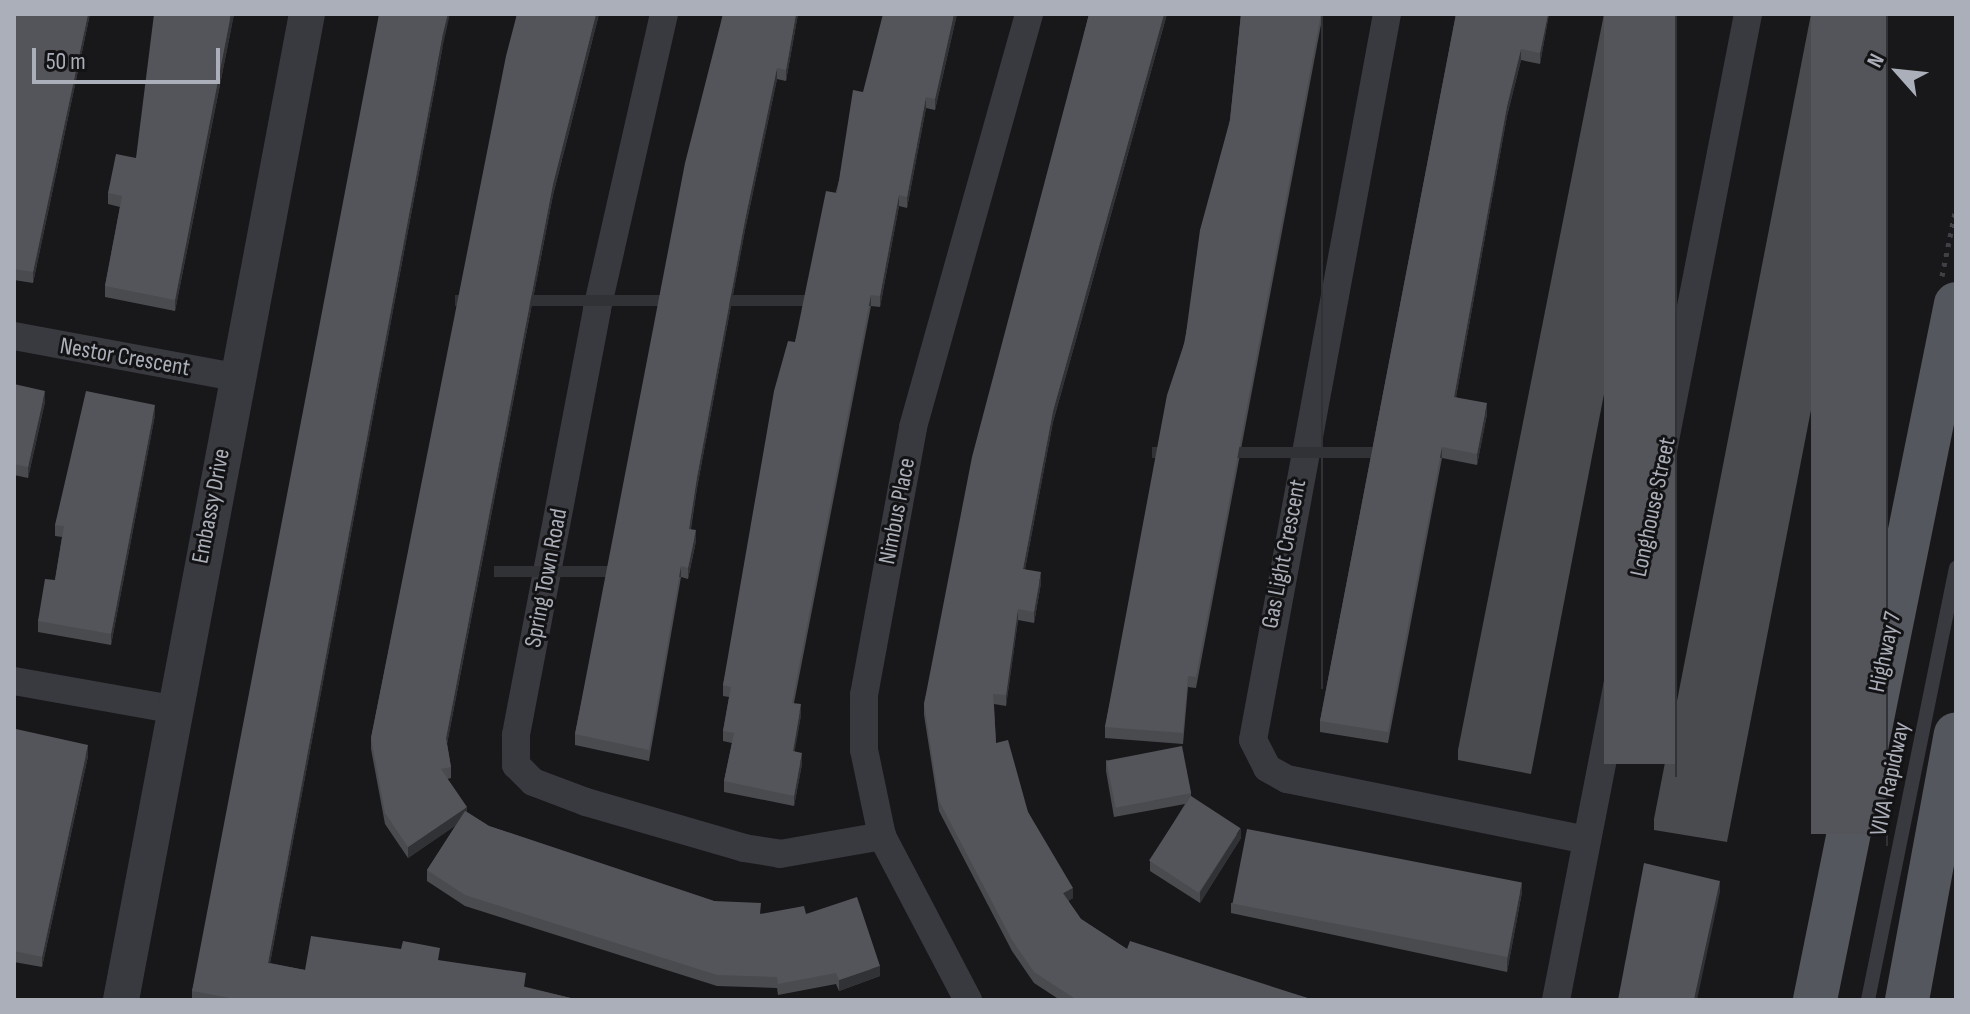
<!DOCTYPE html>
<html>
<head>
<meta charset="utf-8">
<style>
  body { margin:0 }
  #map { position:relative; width:1970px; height:1014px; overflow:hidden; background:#18181a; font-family:"Sofia Sans Condensed",sans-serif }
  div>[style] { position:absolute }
  .path>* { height:5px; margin-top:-2.5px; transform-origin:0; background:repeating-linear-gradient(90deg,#3f4146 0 4px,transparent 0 10px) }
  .service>* { height:14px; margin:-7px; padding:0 7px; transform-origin:7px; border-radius:7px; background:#393a3f }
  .minor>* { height:28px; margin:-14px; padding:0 14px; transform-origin:14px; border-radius:14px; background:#393a3f }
  .tertiary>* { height:36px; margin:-18px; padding:0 18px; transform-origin:18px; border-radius:18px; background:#393a3f }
  .primary>* { height:44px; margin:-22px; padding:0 22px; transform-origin:22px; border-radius:22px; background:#55575e }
  .wall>* { inset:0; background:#494b4f }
  .shaded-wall>* { inset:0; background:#313235; transform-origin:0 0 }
  .building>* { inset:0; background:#54555a; transform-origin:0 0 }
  span { translate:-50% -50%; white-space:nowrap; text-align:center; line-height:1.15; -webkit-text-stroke:6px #131315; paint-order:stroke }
  .street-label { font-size:24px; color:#abafb9 }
  .frame { position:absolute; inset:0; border:16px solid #abafb9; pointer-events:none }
  .north { position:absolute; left:1858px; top:32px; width:80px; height:80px; -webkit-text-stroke:6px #131315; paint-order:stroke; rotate:297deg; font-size:22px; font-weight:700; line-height:32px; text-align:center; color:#abafb9 }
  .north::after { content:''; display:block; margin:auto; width:28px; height:36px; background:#abafb9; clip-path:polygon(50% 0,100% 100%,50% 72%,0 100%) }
  .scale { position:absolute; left:32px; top:48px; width:188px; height:36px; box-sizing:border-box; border:4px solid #abafb9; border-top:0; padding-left:10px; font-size:24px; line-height:28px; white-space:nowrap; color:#abafb9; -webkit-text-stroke:6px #131315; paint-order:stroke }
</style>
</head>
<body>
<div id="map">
  <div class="path">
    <div style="left:1942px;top:276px;width:70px;rotate:-78.5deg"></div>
  </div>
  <div class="service">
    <div style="left:1868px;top:1000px;width:441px;rotate:-78.5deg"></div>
  </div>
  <div class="minor">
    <div style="left:664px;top:14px;width:303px;rotate:102.8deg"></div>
    <div style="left:597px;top:310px;width:433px;rotate:100.8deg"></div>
    <div style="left:516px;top:735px;width:30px;rotate:90deg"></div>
    <div style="left:516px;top:765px;width:24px;rotate:45deg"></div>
    <div style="left:533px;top:782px;width:57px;rotate:20.7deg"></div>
    <div style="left:586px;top:802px;width:165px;rotate:16.2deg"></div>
    <div style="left:744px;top:848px;width:36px;rotate:9deg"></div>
    <div style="left:780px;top:854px;width:104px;rotate:-10deg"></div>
    <div style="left:1387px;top:14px;width:738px;rotate:100.46deg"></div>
    <div style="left:1253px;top:740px;width:31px;rotate:63deg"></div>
    <div style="left:1267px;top:768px;width:23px;rotate:29deg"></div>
    <div style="left:1287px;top:779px;width:306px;rotate:11.5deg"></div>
    <div style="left:14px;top:336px;width:226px;rotate:10.5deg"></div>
    <div style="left:14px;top:681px;width:159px;rotate:10.1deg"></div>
    <div style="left:968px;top:1000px;width:185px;rotate:-117.7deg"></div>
    <div style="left:882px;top:836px;width:88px;rotate:-101.8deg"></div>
    <div style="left:864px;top:750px;width:55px;rotate:-90deg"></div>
    <div style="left:864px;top:695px;width:272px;rotate:-79.6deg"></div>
    <div style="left:913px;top:427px;width:429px;rotate:-74.3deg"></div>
    <div style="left:1556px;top:1000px;width:1005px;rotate:-78.98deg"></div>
  </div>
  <div class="tertiary">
    <div style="left:121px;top:1000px;width:1003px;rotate:-79.32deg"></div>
  </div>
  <div class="primary">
    <div style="left:1815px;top:1000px;width:710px;rotate:-78.55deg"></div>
    <div style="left:1907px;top:1000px;width:270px;rotate:-79.6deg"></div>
  </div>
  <div class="wall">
    <div style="clip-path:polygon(14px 14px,90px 14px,33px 283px,14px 280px)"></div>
    <div style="clip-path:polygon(234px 14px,175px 311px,105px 297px,105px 286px,120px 207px,108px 204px,108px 193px,136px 158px)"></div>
    <div style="clip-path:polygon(517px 14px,599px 14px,553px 195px,447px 744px,451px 767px,451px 778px,447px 779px,467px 812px,489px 826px,714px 901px,761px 914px,806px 914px,880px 976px,839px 991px,836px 984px,778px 995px,777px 988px,717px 986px,465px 906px,427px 881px,427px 870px,456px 825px,408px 858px,385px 824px,371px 749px,371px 738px)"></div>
    <div style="clip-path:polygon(723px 14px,798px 14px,786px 81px,777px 79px,745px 230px,697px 488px,691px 529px,696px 541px,688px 579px,681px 577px,649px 761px,575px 745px,575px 734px)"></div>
    <div style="clip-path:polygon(957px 14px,935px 110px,926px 108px,907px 208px,899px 206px,880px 307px,871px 306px,794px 703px,801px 715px,794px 752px,802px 764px,794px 806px,724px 792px,724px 781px,732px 743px,723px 741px,723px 731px,729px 697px,723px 696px,723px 685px,795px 342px,863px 92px)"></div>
    <div style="clip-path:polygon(1089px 14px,1167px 14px,1053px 422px,1025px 569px,1041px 583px,1034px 623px,1018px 620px,1006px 706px,994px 704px,996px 743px,1028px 812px,1073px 898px,1068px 901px,1081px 919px,1127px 949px,1314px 1000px,1060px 1000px,1034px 983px,1012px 951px,939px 811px,924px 715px,924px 704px)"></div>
    <div style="clip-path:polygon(1241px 14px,1323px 14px,1196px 688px,1188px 687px,1183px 744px,1105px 738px,1105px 727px,1230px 120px)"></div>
    <div style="clip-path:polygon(1456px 14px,1549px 14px,1540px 64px,1521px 60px,1507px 116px,1456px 397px,1487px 414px,1477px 465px,1442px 458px,1388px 743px,1320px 732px,1320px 721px)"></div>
    <div style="clip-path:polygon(1604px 14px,1677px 14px,1531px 774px,1458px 760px,1458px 750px)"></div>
    <div style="clip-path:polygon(1811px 14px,1888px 14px,1727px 842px,1654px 830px,1654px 819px)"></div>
    <div style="clip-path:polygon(443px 45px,270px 963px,305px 970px,440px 961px,526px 987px,579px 1000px,192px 1000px,192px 991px)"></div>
    <div style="clip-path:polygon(14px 384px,45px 402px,28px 478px,14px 475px)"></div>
    <div style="clip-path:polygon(155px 415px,111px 645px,38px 632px,38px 621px,55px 580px,62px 537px,55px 536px,55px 525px)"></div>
    <div style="clip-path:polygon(14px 743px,88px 756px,42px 967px,14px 962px)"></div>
    <div style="clip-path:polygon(1106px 760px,1191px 793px,1191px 796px,1241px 838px,1200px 903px,1150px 871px,1150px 861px,1185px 804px,1114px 817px,1106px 771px)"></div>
    <div style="clip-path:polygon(1522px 892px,1507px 972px,1231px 913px,1231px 903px)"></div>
  </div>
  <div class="shaded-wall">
    <div style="clip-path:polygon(88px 14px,90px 14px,33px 283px,33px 272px)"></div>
    <div style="clip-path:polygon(231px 14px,234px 14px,175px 311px,175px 300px)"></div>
    <div style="clip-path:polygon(448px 14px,450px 14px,443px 45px,268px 974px,268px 963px,443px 34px)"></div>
    <div style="clip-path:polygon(596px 14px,599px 14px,553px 195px,446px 749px,446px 738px,553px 184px)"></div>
    <div style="clip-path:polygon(796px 14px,798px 14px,786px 81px,786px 70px)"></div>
    <div style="clip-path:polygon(954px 14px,957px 14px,935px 110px,935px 99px)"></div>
    <div style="clip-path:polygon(1164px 14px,1167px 14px,1053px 422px,1023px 580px,1023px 569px,1053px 411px)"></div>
    <div style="left:1321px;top:14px;width:2px;height:675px"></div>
    <div style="clip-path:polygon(1548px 14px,1549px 14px,1540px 64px,1540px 53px)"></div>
    <div style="left:1675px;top:14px;width:2px;height:763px"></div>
    <div style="left:1886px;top:14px;width:2px;height:832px"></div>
    <div style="clip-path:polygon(1521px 49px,1521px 60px,1507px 116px,1454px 408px,1454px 397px,1507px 106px)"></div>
    <div style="clip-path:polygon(777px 68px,777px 79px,745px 230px,697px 488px,689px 539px,689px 529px,697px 477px,745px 220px)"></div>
    <div style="clip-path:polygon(926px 97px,926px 108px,907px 208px,907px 197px)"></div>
    <div style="clip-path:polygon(899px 195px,899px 206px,880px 307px,880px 296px)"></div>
    <div style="left:871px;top:295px;width:11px;height:416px;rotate:90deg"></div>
    <div style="clip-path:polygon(45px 391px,45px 402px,28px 478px,28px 467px)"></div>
    <div style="clip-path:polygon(1487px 403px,1487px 414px,1477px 465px,1477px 454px)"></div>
    <div style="clip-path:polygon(155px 405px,155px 415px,111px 645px,111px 634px)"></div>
    <div style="left:1442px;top:447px;width:11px;height:290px;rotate:90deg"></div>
    <div style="clip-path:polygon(696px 530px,696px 541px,688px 579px,688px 568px)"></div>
    <div style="left:681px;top:566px;width:11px;height:187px;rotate:90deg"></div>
    <div style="clip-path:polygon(1041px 572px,1041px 583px,1034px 623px,1034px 612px)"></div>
    <div style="clip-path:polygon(1018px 609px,1018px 620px,1006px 706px,1006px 695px)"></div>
    <div style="clip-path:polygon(801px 704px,801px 715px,793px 762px,793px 751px)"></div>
    <div style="clip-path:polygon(88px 745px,88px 756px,42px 967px,42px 957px)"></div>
    <div style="clip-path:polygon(802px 753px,802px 764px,794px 806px,794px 796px)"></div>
    <div style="clip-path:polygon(467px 807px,467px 818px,408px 858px,408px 847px)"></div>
    <div style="clip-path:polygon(1241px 828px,1241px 838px,1200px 903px,1200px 892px)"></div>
    <div style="clip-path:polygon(1522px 881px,1522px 892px,1507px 972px,1507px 961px)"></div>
    <div style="clip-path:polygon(1720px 881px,1720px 892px,1697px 1000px,1694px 1000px)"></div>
    <div style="clip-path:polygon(1073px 888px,1073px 898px,1063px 904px,1063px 893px)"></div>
    <div style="clip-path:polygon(880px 966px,880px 976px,839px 991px,839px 980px)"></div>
  </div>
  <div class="building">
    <div style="clip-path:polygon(14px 14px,88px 14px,33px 272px,14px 269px)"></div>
    <div style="clip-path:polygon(154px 14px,231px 14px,175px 300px,105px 286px,122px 196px,108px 193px,116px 154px,136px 158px)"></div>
    <div style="clip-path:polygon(379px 14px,448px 14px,443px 34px,268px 963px,305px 970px,311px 936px,401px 949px,403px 941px,440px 948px,438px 960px,526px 973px,524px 987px,579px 1000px,241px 1000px,192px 991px)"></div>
    <div style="clip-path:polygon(517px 14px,596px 14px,553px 184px,446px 738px,451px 767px,441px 769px,467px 807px,408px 847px,385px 813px,371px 738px,506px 56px)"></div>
    <div style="clip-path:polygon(723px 14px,796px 14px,786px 70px,777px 68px,745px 220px,697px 477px,689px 529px,696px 530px,688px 568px,681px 566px,649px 750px,575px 734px,685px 163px)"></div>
    <div style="clip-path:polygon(883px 14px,954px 14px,935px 99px,926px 97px,907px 197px,899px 195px,880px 296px,871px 295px,792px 703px,801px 704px,793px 751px,802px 753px,794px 796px,724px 781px,734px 733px,723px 731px,731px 687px,723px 685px,774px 391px,788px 341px,795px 342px,826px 191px,837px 193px,853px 90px,863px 92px)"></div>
    <div style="clip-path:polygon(1089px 14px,1164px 14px,1053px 411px,1023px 569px,1041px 572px,1034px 612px,1018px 609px,1006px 695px,993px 694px,996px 743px,1008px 740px,1028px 812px,1073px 888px,1063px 893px,1081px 919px,1127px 949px,1130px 941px,1314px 1000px,1077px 1000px,1034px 972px,1012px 940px,939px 801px,924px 704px,972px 457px)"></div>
    <div style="clip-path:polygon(1241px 14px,1321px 14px,1196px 677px,1188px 676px,1183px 733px,1105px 727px,1167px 395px,1185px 341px,1200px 230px,1230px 120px)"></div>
    <div style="clip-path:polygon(1456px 14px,1548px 14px,1540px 53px,1521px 49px,1507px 106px,1454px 397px,1487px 403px,1477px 454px,1442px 447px,1388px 732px,1320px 721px)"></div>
    <div style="left:1604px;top:14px;width:71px;height:750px"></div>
    <div style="left:1811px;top:14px;width:75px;height:820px"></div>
    <div style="clip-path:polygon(14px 384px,45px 391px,28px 467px,14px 464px)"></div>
    <div style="clip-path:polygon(86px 391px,155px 405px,111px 634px,38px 621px,45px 579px,55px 580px,64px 526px,55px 525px)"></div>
    <div style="clip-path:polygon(16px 729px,88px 745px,42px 957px,14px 951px,14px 743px)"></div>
    <div style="left:1182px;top:746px;width:48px;height:77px;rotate:79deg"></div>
    <div style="left:1191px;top:796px;width:59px;height:77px;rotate:33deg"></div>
    <div style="clip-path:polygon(465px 811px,489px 826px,714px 901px,761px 903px,760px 914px,804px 906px,806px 914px,857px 897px,880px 966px,839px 980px,836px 973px,778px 984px,777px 977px,717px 975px,465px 895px,427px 870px)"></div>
    <div style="left:1247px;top:829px;width:280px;height:76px;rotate:11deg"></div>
    <div style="clip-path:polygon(1644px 863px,1720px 881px,1694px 1000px,1618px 1000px)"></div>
  </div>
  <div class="street-label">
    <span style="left:125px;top:357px;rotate:10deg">Nestor Crescent</span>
    <span style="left:211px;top:506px;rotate:-79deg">Embassy Drive</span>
    <span style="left:1653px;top:507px;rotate:-78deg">Longhouse Street</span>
    <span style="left:897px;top:511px;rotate:-79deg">Nimbus Place</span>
    <span style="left:1284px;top:554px;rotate:-79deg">Gas Light Crescent</span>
    <span style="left:546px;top:578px;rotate:-79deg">Spring Town Road</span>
    <span style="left:1885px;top:652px;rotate:-78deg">Highway 7</span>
    <span style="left:1890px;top:779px;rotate:-78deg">VIVA Rapidway</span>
  </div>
  <div class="frame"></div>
  <div class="north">N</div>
  <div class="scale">50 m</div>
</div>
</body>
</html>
